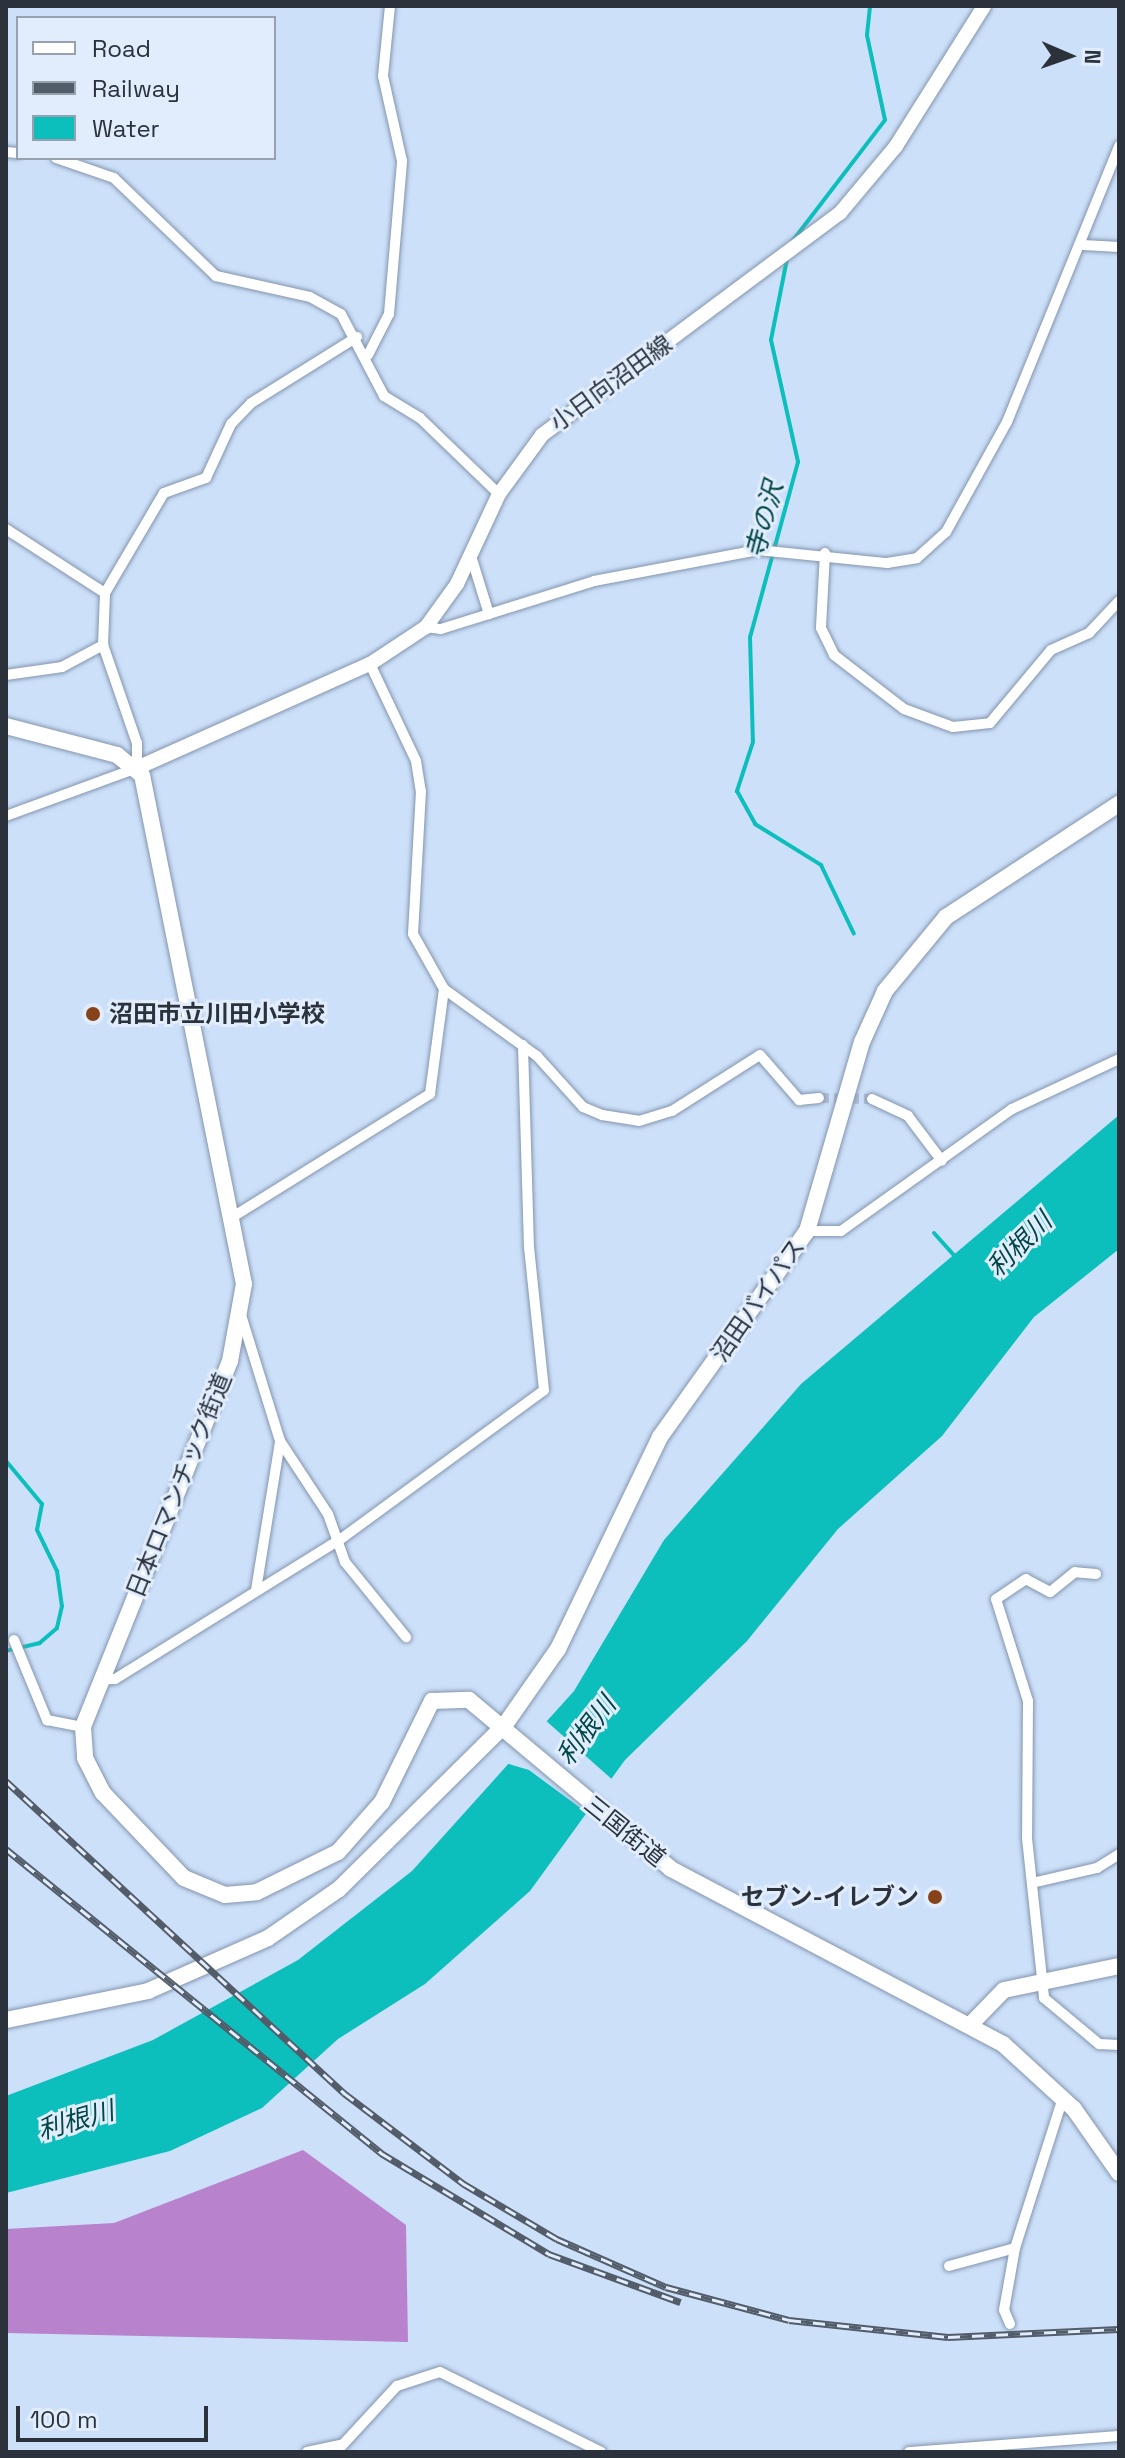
<!DOCTYPE html>
<html>
<head>
<meta charset="utf-8">
<style>
  body { margin:0 }
  #map { position:relative; width:1125px; height:2458px; overflow:hidden; background:#cde0fa; font-family:"Space Grotesk","Noto Sans JP",sans-serif }
  div>[style] { position:absolute }
  .forest>* { inset:0; background:#b982cd }
  .water>* { inset:0; background:#0cbebc }
  .pier>* { inset:0; background:#cde0fa }
  .stream>* { height:4px; margin:-2px; padding:0 2px; transform-origin:2px; border-radius:2px; background:#0cbebc }
  .minor-tunnel>* { height:10px; margin-top:-5px; transform-origin:0; background:repeating-linear-gradient(90deg,#adbdd4 0 10px,transparent 0 15px) }
  .roads { filter:drop-shadow(0 0 2px #8395ad) drop-shadow(0 0 2px #8395ad) }
  .minor>* { height:10px; margin:-5px; padding:0 5px; transform-origin:5px; border-radius:5px; background:#fff }
  .secondary>* { height:14px; margin:-7px; padding:0 7px; transform-origin:7px; border-radius:7px; background:#fff }
  .trunk>* { height:16px; margin:-8px; padding:0 8px; transform-origin:8px; border-radius:8px; background:#fff }
  .rail>* { height:7px; margin-top:-3.5px; transform-origin:0; background:repeating-linear-gradient(90deg,#e1edfc 0 12px,#535d6a 0 24px); box-sizing:border-box; border-block:2px solid #535d6a }
  .dots>* { width:22px; height:22px; translate:-50% -50%; box-sizing:border-box; border:4px solid #e1edfc; border-radius:50% }
  span { translate:-50% -50%; white-space:nowrap; text-align:center; line-height:1.15; -webkit-text-stroke:6px #e1edfc; paint-order:stroke }
  .street-label { font-size:24px; color:#2b323c }
  .poi-label { font-size:24px; color:#2b323c; font-weight:700 }
  .left { translate:0 -50%; text-align:left }
  .right { translate:-100% -50%; text-align:right }
  .water-label { font-size:26px; color:#014746; font-style:italic }
  .frame { position:absolute; inset:0; border:8px solid #2b323c; pointer-events:none }
  .legend { position:absolute; left:16px; top:16px; width:260px; height:144px; box-sizing:border-box; background:#e1edfc; border:2px solid #98a2af; margin:0; padding:10px 14px; list-style:none; font-size:24px; color:#2b323c }
  .legend li { display:flex; align-items:center; gap:16px; height:40px }
  .legend b { width:40px; border:2px solid #98a2af }
  .north { position:absolute; left:1029px; top:16px; width:80px; height:80px; -webkit-text-stroke:6px #e1edfc; paint-order:stroke; rotate:92deg; font-size:22px; font-weight:700; line-height:32px; text-align:center; color:#2b323c }
  .north::after { content:''; display:block; margin:auto; width:28px; height:36px; background:#2b323c; clip-path:polygon(50% 0,100% 100%,50% 72%,0 100%) }
  .scale { position:absolute; left:16px; top:2406px; width:192px; height:36px; box-sizing:border-box; border:4px solid #2b323c; border-top:0; padding-left:10px; font-size:24px; line-height:28px; white-space:nowrap; color:#2b323c; -webkit-text-stroke:6px #e1edfc; paint-order:stroke }
</style>
</head>
<body>
<div id="map">
  <div class="forest">
    <div style="clip-path:polygon(303px 2150px,406px 2225px,408px 2342px,6px 2333px,6px 2229px,114px 2223px)"></div>
  </div>
  <div class="water">
    <div style="clip-path:polygon(1119px 1115px,1119px 1249px,1034px 1317px,942px 1436px,838px 1529px,747px 1641px,625px 1760px,530px 1891px,425px 1984px,338px 2039px,262px 2108px,170px 2151px,6px 2193px,6px 2096px,153px 2040px,298px 1960px,412px 1871px,574px 1691px,664px 1540px,801px 1384px)"></div>
  </div>
  <div class="pier">
    <div style="clip-path:polygon(544px 1719px,615px 1782px,590px 1815px,529px 1770px,502px 1762px)"></div>
  </div>
  <div class="stream">
    <div style="left:791px;top:243px;width:155px;rotate:-52.6deg"></div>
    <div style="left:885px;top:120px;width:87px;rotate:-102deg"></div>
    <div style="left:867px;top:35px;width:29px;rotate:-84deg"></div>
    <div style="left:787px;top:259px;width:83px;rotate:101.2deg"></div>
    <div style="left:771px;top:340px;width:125px;rotate:77.5deg"></div>
    <div style="left:798px;top:462px;width:181px;rotate:105.3deg"></div>
    <div style="left:750px;top:637px;width:105px;rotate:88.4deg"></div>
    <div style="left:753px;top:742px;width:52px;rotate:108.1deg"></div>
    <div style="left:737px;top:791px;width:38px;rotate:61deg"></div>
    <div style="left:755px;top:824px;width:78px;rotate:31.8deg"></div>
    <div style="left:821px;top:865px;width:76px;rotate:64.4deg"></div>
    <div style="left:934px;top:1233px;width:30px;rotate:48deg"></div>
    <div style="left:6px;top:1461px;width:56px;rotate:50.1deg"></div>
    <div style="left:42px;top:1504px;width:26px;rotate:101deg"></div>
    <div style="left:37px;top:1530px;width:46px;rotate:64deg"></div>
    <div style="left:57px;top:1571px;width:35px;rotate:82deg"></div>
    <div style="left:62px;top:1606px;width:23px;rotate:103deg"></div>
    <div style="left:57px;top:1628px;width:23px;rotate:139deg"></div>
    <div style="left:40px;top:1643px;width:35px;rotate:167deg"></div>
  </div>
  <div class="minor-tunnel">
    <div style="left:819px;top:1098px;width:53px;rotate:1.1deg"></div>
  </div>
  <div class="roads">
    <div class="minor">
      <div style="left:6px;top:152px;width:12px;rotate:5deg"></div>
      <div style="left:56px;top:158px;width:61px;rotate:19deg"></div>
      <div style="left:114px;top:178px;width:141px;rotate:43.9deg"></div>
      <div style="left:216px;top:276px;width:96px;rotate:12.6deg"></div>
      <div style="left:310px;top:297px;width:35px;rotate:29deg"></div>
      <div style="left:341px;top:314px;width:93px;rotate:62.3deg"></div>
      <div style="left:384px;top:396px;width:42px;rotate:31.4deg"></div>
      <div style="left:420px;top:418px;width:110px;rotate:43.9deg"></div>
      <div style="left:1083px;top:245px;width:36px;rotate:3deg"></div>
      <div style="left:368px;top:355px;width:46px;rotate:-62.9deg"></div>
      <div style="left:389px;top:314px;width:154px;rotate:-85.1deg"></div>
      <div style="left:402px;top:161px;width:87px;rotate:-102.6deg"></div>
      <div style="left:383px;top:76px;width:70px;rotate:-84.3deg"></div>
      <div style="left:6px;top:529px;width:118px;rotate:32.9deg"></div>
      <div style="left:105px;top:593px;width:52px;rotate:92.2deg"></div>
      <div style="left:103px;top:645px;width:104px;rotate:70.9deg"></div>
      <div style="left:137px;top:743px;width:25px;rotate:90deg"></div>
      <div style="left:137px;top:768px;width:140px;rotate:159.9deg"></div>
      <div style="left:825px;top:553px;width:75px;rotate:93.1deg"></div>
      <div style="left:821px;top:628px;width:30px;rotate:64deg"></div>
      <div style="left:834px;top:655px;width:88px;rotate:37.6deg"></div>
      <div style="left:904px;top:709px;width:52px;rotate:20.2deg"></div>
      <div style="left:953px;top:727px;width:37px;rotate:-6deg"></div>
      <div style="left:990px;top:723px;width:95px;rotate:-50.1deg"></div>
      <div style="left:1051px;top:650px;width:42px;rotate:-24.1deg"></div>
      <div style="left:1089px;top:633px;width:44px;rotate:-46.8deg"></div>
      <div style="left:471px;top:556px;width:61px;rotate:72.8deg"></div>
      <div style="left:105px;top:593px;width:116px;rotate:-59.5deg"></div>
      <div style="left:164px;top:493px;width:45px;rotate:-19.7deg"></div>
      <div style="left:206px;top:478px;width:60px;rotate:-65.2deg"></div>
      <div style="left:231px;top:424px;width:29px;rotate:-46deg"></div>
      <div style="left:251px;top:403px;width:125px;rotate:-31.9deg"></div>
      <div style="left:426px;top:627px;width:15px;rotate:8deg"></div>
      <div style="left:441px;top:629px;width:160px;rotate:-17.4deg"></div>
      <div style="left:594px;top:581px;width:167px;rotate:-10.7deg"></div>
      <div style="left:758px;top:550px;width:130px;rotate:5.8deg"></div>
      <div style="left:887px;top:563px;width:30px;rotate:-9deg"></div>
      <div style="left:917px;top:558px;width:39px;rotate:-42deg"></div>
      <div style="left:946px;top:532px;width:126px;rotate:-61deg"></div>
      <div style="left:1007px;top:422px;width:298px;rotate:-67.9deg"></div>
      <div style="left:370px;top:664px;width:107px;rotate:64.6deg"></div>
      <div style="left:416px;top:761px;width:30px;rotate:81deg"></div>
      <div style="left:421px;top:791px;width:143px;rotate:93.2deg"></div>
      <div style="left:413px;top:934px;width:63px;rotate:60.6deg"></div>
      <div style="left:444px;top:989px;width:115px;rotate:35.8deg"></div>
      <div style="left:537px;top:1056px;width:69px;rotate:48deg"></div>
      <div style="left:583px;top:1107px;width:21px;rotate:23deg"></div>
      <div style="left:602px;top:1115px;width:37px;rotate:9deg"></div>
      <div style="left:639px;top:1121px;width:34px;rotate:-17deg"></div>
      <div style="left:672px;top:1111px;width:104px;rotate:-32.5deg"></div>
      <div style="left:760px;top:1055px;width:60px;rotate:49.1deg"></div>
      <div style="left:799px;top:1100px;width:20px;rotate:-6deg"></div>
      <div style="left:6px;top:675px;width:57px;rotate:-8.1deg"></div>
      <div style="left:62px;top:667px;width:47px;rotate:-28.2deg"></div>
      <div style="left:872px;top:1099px;width:40px;rotate:25deg"></div>
      <div style="left:908px;top:1116px;width:56px;rotate:52.9deg"></div>
      <div style="left:234px;top:1216px;width:231px;rotate:-31.9deg"></div>
      <div style="left:430px;top:1094px;width:106px;rotate:-82.4deg"></div>
      <div style="left:807px;top:1231px;width:34px"></div>
      <div style="left:841px;top:1231px;width:210px;rotate:-35.5deg"></div>
      <div style="left:1012px;top:1109px;width:118px;rotate:-25deg"></div>
      <div style="left:241px;top:1315px;width:132px;rotate:72.8deg"></div>
      <div style="left:280px;top:1441px;width:87px;rotate:56.7deg"></div>
      <div style="left:328px;top:1514px;width:51px;rotate:70.5deg"></div>
      <div style="left:345px;top:1562px;width:97px;rotate:50.9deg"></div>
      <div style="left:1096px;top:1574px;width:21px;rotate:-175deg"></div>
      <div style="left:1075px;top:1572px;width:32px;rotate:141deg"></div>
      <div style="left:1050px;top:1592px;width:27px;rotate:-152deg"></div>
      <div style="left:1026px;top:1579px;width:36px;rotate:146deg"></div>
      <div style="left:996px;top:1599px;width:107px;rotate:72.6deg"></div>
      <div style="left:1028px;top:1701px;width:137px;rotate:90.4deg"></div>
      <div style="left:1027px;top:1838px;width:161px;rotate:83.9deg"></div>
      <div style="left:1044px;top:1998px;width:72px;rotate:39.9deg"></div>
      <div style="left:1099px;top:2044px;width:20px;rotate:3deg"></div>
      <div style="left:256px;top:1590px;width:151px;rotate:-80.8deg"></div>
      <div style="left:14px;top:1640px;width:87px;rotate:67.6deg"></div>
      <div style="left:47px;top:1720px;width:37px;rotate:11deg"></div>
      <div style="left:99px;top:1680px;width:16px;rotate:-4deg"></div>
      <div style="left:115px;top:1679px;width:262px;rotate:-31.8deg"></div>
      <div style="left:338px;top:1541px;width:255px;rotate:-36.2deg"></div>
      <div style="left:544px;top:1390px;width:143px;rotate:-96deg"></div>
      <div style="left:529px;top:1248px;width:203px;rotate:-91.7deg"></div>
      <div style="left:1032px;top:1883px;width:67px;rotate:-13deg"></div>
      <div style="left:1097px;top:1868px;width:26px;rotate:-32deg"></div>
      <div style="left:949px;top:2266px;width:68px;rotate:-15.3deg"></div>
      <div style="left:1010px;top:2324px;width:15px;rotate:-113deg"></div>
      <div style="left:1004px;top:2310px;width:63px;rotate:-79.9deg"></div>
      <div style="left:1015px;top:2248px;width:157px;rotate:-72.3deg"></div>
      <div style="left:307px;top:2452px;width:35px;rotate:-12deg"></div>
      <div style="left:336px;top:2452px;width:90px;rotate:-47.3deg"></div>
      <div style="left:397px;top:2386px;width:45px;rotate:-18deg"></div>
      <div style="left:440px;top:2372px;width:180px;rotate:26.4deg"></div>
      <div style="left:909px;top:2452px;width:211px;rotate:-4.4deg"></div>
    </div>
    <div class="secondary">
      <div style="left:137px;top:768px;width:255px;rotate:-24.1deg"></div>
      <div style="left:370px;top:664px;width:67px;rotate:-33.5deg"></div>
      <div style="left:426px;top:627px;width:53px;rotate:-54.2deg"></div>
      <div style="left:457px;top:584px;width:99px;rotate:-65deg"></div>
      <div style="left:499px;top:494px;width:73px;rotate:-53.9deg"></div>
      <div style="left:542px;top:435px;width:372px;rotate:-36.7deg"></div>
      <div style="left:840px;top:213px;width:87px;rotate:-50.1deg"></div>
      <div style="left:896px;top:146px;width:165px;rotate:-57.8deg"></div>
    </div>
    <div class="trunk">
      <div style="left:6px;top:726px;width:115px;rotate:14.6deg"></div>
      <div style="left:117px;top:755px;width:32px;rotate:39deg"></div>
      <div style="left:142px;top:775px;width:519px;rotate:78.67deg"></div>
      <div style="left:244px;top:1284px;width:78px;rotate:100.3deg"></div>
      <div style="left:230px;top:1361px;width:394px;rotate:111.9deg"></div>
      <div style="left:83px;top:1727px;width:31px;rotate:86deg"></div>
      <div style="left:85px;top:1758px;width:39px;rotate:63deg"></div>
      <div style="left:103px;top:1793px;width:117px;rotate:46.4deg"></div>
      <div style="left:184px;top:1878px;width:44px;rotate:22.5deg"></div>
      <div style="left:225px;top:1895px;width:32px;rotate:-5deg"></div>
      <div style="left:257px;top:1892px;width:90px;rotate:-26.3deg"></div>
      <div style="left:338px;top:1852px;width:67px;rotate:-48.7deg"></div>
      <div style="left:382px;top:1802px;width:113px;rotate:-63.7deg"></div>
      <div style="left:432px;top:1701px;width:37px;rotate:-2deg"></div>
      <div style="left:469px;top:1700px;width:263px;rotate:39.9deg"></div>
      <div style="left:671px;top:1869px;width:375px;rotate:27.8deg"></div>
      <div style="left:1003px;top:2044px;width:96px;rotate:42.5deg"></div>
      <div style="left:1074px;top:2109px;width:78px;rotate:54.9deg"></div>
      <div style="left:6px;top:2020px;width:145px;rotate:-11.5deg"></div>
      <div style="left:148px;top:1991px;width:131px;rotate:-23.8deg"></div>
      <div style="left:268px;top:1938px;width:86px;rotate:-34.6deg"></div>
      <div style="left:339px;top:1889px;width:232px;rotate:-44.7deg"></div>
      <div style="left:504px;top:1726px;width:94px;rotate:-55deg"></div>
      <div style="left:558px;top:1649px;width:235px;rotate:-64.3deg"></div>
      <div style="left:660px;top:1437px;width:253px;rotate:-54.5deg"></div>
      <div style="left:807px;top:1231px;width:197px;rotate:-73.8deg"></div>
      <div style="left:862px;top:1042px;width:56px;rotate:-65.7deg"></div>
      <div style="left:885px;top:991px;width:96px;rotate:-50.5deg"></div>
      <div style="left:946px;top:917px;width:207px;rotate:-33.2deg"></div>
      <div style="left:971px;top:2024px;width:47px;rotate:-45.9deg"></div>
      <div style="left:1004px;top:1990px;width:117px;rotate:-11.8deg"></div>
    </div>
  </div>
  <div class="rail">
    <div style="left:6px;top:1781px;width:460px;rotate:42.7deg"></div>
    <div style="left:344px;top:2093px;width:151px;rotate:37.2deg"></div>
    <div style="left:464px;top:2184px;width:108px;rotate:30.6deg"></div>
    <div style="left:557px;top:2239px;width:119px;rotate:23.8deg"></div>
    <div style="left:666px;top:2287px;width:127px;rotate:15deg"></div>
    <div style="left:789px;top:2320px;width:160px;rotate:6.1deg"></div>
    <div style="left:948px;top:2337px;width:171px;rotate:-2.7deg"></div>
    <div style="left:6px;top:1849px;width:483px;rotate:39deg"></div>
    <div style="left:381px;top:2153px;width:196px;rotate:31deg"></div>
    <div style="left:549px;top:2254px;width:140px;rotate:20.1deg"></div>
  </div>
  <div class="dots">
    <div style="left:93px;top:1014px;background:#874318"></div>
    <div style="left:935px;top:1897px;background:#874318"></div>
  </div>
  <div class="street-label">
    <span style="left:611px;top:383px;rotate:-36deg">小日向沼田線</span>
    <span style="left:758px;top:1300px;rotate:-55deg">沼田バイパス</span>
    <span style="left:179px;top:1485px;rotate:-68deg">日本ロマンチック街道</span>
    <span style="left:625px;top:1831px;rotate:39deg">三国街道</span>
  </div>
  <div class="poi-label">
    <span class="left" style="left:109px;top:1014px">沼田市立川田小学校</span>
    <span class="right" style="left:919px;top:1897px">セブン-イレブン</span>
  </div>
  <div class="water-label">
    <span style="left:765px;top:520px;rotate:-75deg">寺の沢</span>
    <span style="left:1020px;top:1245px;rotate:-45deg">利根川</span>
    <span style="left:587px;top:1731px;rotate:-53deg">利根川</span>
    <span style="left:76px;top:2121px;rotate:-16deg">利根川</span>
  </div>
  <div class="frame"></div>
  <ul class="legend">
  <li><b style="height:10px;background:#fff"></b>Road</li>
  <li><b style="height:10px;background:#535d6a"></b>Railway</li>
  <li><b style="height:22px;background:#0cbebc"></b>Water</li>
  </ul>
  <div class="north">N</div>
  <div class="scale">100 m</div>
</div>
</body>
</html>
